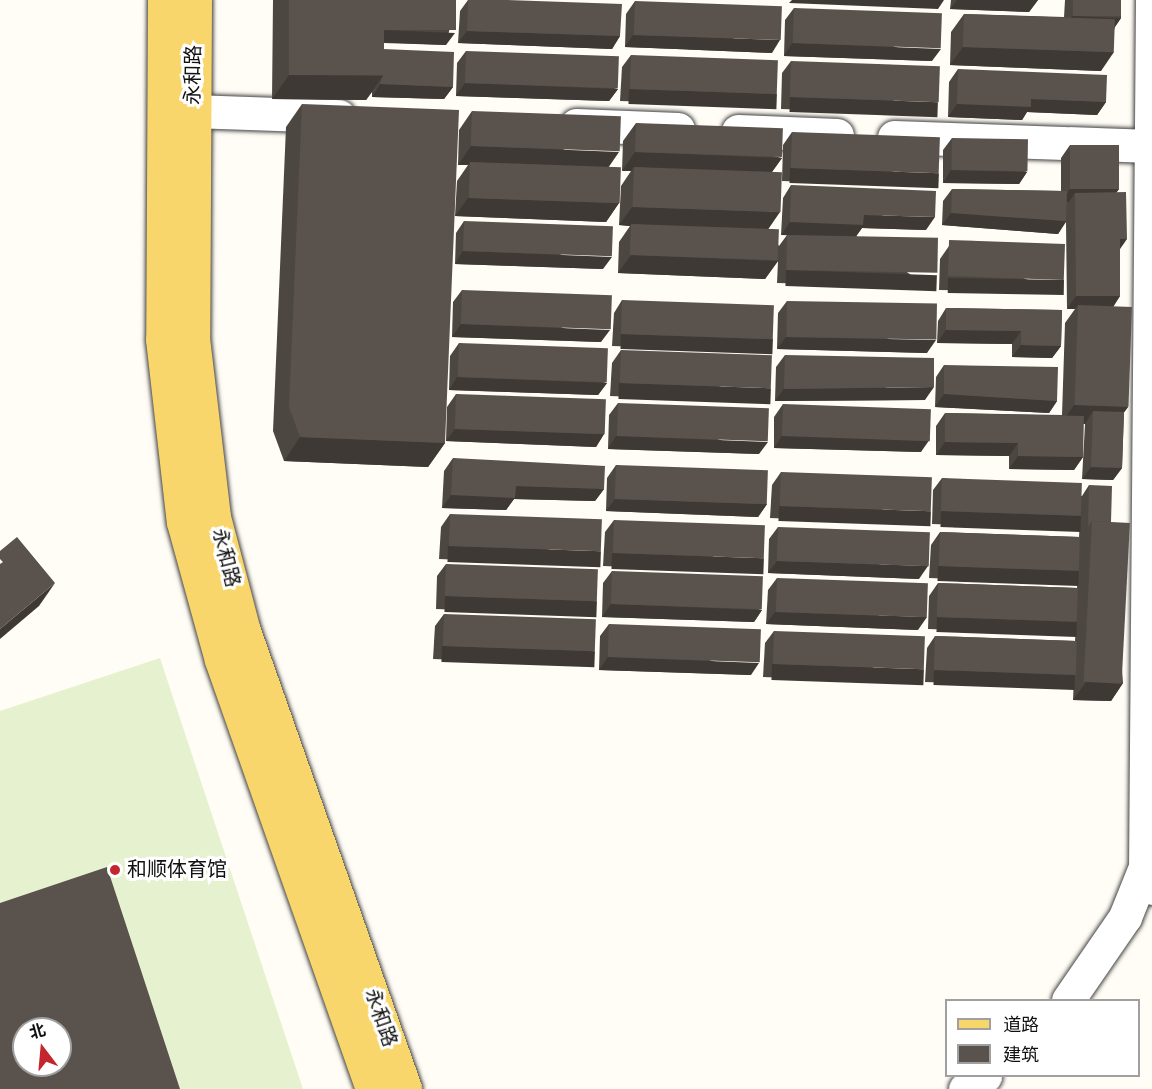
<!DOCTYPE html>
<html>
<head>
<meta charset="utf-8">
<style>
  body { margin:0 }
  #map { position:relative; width:1152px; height:1089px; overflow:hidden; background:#fffdf5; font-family:Spectral,"Noto Sans SC",serif }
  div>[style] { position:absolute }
  .pitch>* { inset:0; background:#e6f2cf }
  .roads { filter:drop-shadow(0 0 2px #444) drop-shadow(0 0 2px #444) }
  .minor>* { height:33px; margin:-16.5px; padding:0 16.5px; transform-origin:16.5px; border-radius:16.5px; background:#fff }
  .major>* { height:33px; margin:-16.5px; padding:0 16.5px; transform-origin:16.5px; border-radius:16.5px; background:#f9d66b }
  .wall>* { inset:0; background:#4d4742 }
  .shaded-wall>* { inset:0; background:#3f3936; transform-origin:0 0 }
  .building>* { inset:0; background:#5a524d; transform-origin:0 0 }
  .dots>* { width:16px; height:16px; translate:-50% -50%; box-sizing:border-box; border:3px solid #fff; border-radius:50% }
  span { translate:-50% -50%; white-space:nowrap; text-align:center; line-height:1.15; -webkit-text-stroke:6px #fff; paint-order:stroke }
  .street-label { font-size:20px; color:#111 }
  .poi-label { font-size:20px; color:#111 }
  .left { translate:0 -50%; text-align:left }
  .legend { position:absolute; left:945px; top:999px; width:195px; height:78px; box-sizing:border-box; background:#fff; border:2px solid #a0a0a0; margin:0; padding:8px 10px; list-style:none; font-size:18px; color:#111 }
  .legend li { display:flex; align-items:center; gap:12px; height:30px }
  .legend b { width:30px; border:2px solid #a0a0a0 }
  .north { position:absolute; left:12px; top:1017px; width:60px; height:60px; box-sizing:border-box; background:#fff; border:2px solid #a0a0a0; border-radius:50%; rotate:344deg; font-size:16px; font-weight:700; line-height:24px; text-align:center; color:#111 }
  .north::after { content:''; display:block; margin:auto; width:21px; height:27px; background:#c4262e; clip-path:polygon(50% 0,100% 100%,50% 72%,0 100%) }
</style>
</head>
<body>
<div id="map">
  <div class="pitch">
    <div style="clip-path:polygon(evenodd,160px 658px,303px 1089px,0 1089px,0 711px,160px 658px,24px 1029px,60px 1029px,60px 1065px,24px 1065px,24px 1029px)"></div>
  </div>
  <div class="roads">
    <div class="minor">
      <div style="left:1152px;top:0;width:867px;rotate:90.46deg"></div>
      <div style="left:1145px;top:867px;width:22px;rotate:72deg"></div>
      <div style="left:194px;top:111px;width:145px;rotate:2deg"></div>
      <div style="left:576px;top:125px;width:102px;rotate:2.2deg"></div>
      <div style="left:738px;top:131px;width:99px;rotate:2.3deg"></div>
      <div style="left:894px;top:137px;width:257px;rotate:2deg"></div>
      <div style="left:1068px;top:1000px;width:101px;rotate:-55.5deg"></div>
      <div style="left:1125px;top:917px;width:54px;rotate:-68.2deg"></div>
      <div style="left:965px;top:1089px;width:24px;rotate:-33deg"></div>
    </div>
    <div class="major">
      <div style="left:164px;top:0;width:339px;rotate:90.3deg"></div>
      <div style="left:162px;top:339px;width:184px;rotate:83.5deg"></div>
      <div style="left:183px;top:522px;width:143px;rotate:74.6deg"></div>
      <div style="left:221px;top:660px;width:455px;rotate:70.6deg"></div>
      <div style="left:195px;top:0;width:338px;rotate:90.3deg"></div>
      <div style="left:193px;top:338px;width:180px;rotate:83.3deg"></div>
      <div style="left:214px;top:517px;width:118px;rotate:75.3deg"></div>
      <div style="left:244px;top:631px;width:485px;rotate:70.6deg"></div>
    </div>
  </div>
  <div class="wall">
    <div style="clip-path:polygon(273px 0,456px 0,446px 45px,383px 43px,383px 49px,453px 87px,444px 99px,372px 97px,372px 92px,366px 100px,272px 99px)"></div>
    <div style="clip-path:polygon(468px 0,507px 0,620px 36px,612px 49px,458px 43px,460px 11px)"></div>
    <div style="clip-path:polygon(951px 0,1038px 0,1029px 12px,950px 9px)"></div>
    <div style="clip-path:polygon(1065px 0,1121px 0,1121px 18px,1115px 27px,1101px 71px,950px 65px,951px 32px,964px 14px,1064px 17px)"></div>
    <div style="clip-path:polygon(635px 1px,772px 53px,625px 47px,626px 14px)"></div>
    <div style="clip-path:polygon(794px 8px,932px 61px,784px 56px,785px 20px)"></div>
    <div style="clip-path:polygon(466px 51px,618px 89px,609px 101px,456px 96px,457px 63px)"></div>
    <div style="clip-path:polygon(631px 55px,777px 94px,768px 106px,620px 101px,622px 67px)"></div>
    <div style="clip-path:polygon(791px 61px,929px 114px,781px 109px,782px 73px)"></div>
    <div style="clip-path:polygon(958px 69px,1106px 102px,1097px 115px,1027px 112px,1022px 120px,948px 117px,949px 82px)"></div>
    <div style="clip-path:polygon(302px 104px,445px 443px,428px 467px,284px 461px,273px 431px,286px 127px)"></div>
    <div style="clip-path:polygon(472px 111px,608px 168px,619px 203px,606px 222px,455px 216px,457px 181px,468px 165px,458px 165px,459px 130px)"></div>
    <div style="clip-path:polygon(636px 123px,782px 158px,772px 172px,768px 229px,779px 246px,787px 235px,781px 235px,783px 198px,791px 185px,926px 230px,862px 228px,856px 236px,928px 287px,777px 283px,778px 261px,765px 279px,618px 273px,619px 242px,630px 226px,619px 225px,621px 186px,631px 171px,622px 171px,623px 141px)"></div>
    <div style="clip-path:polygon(792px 132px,930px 186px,782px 181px,783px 145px)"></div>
    <div style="clip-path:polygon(952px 138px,1027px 172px,1019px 184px,943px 183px,943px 150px)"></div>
    <div style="clip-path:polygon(1070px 145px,1119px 189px,1116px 193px,1120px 249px,1120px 296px,1113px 306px,1128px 407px,1124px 412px,1122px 468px,1113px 480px,1082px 479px,1085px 424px,1083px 424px,1083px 457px,1074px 470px,1009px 469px,1009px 456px,936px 455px,936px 426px,945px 413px,1062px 415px,1065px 323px,1075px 309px,1067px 309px,1066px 222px,1058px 234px,942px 225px,943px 201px,952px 189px,1061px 191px,1061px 158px)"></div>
    <div style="clip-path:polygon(464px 221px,603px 269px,455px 264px,456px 233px)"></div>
    <div style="clip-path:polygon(949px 246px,1056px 292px,939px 290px,940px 259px)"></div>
    <div style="clip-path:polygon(462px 290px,601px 342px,452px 337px,453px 302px)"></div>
    <div style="clip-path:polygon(622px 300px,773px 339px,764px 351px,612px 346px,614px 313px)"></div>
    <div style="clip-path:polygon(787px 301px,927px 353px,777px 349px,778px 313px)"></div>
    <div style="clip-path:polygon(946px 308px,1062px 310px,1061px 346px,1052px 358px,1012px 357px,1012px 344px,937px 343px,938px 321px)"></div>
    <div style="clip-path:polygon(459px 343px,607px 383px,598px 395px,449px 390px,450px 356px)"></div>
    <div style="clip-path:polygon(621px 350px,762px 402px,610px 396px,612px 363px)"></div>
    <div style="clip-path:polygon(785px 355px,925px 400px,775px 401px,776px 367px)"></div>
    <div style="clip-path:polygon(944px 365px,1057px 401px,1049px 413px,935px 407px,936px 377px)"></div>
    <div style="clip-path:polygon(456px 394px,604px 434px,596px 447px,446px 441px,447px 407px)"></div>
    <div style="clip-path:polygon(618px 403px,759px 454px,608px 449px,609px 415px)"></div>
    <div style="clip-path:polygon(783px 404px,921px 452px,774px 448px,774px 417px)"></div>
    <div style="clip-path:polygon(453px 458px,604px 489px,595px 501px,514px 499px,506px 510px,442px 508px,444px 471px)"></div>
    <div style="clip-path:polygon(616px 465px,767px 504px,758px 517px,606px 511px,607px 478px)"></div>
    <div style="clip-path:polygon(781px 472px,922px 524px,770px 518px,772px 485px)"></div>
    <div style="clip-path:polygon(942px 478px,1082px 496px,1089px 485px,1111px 522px,1123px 683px,1111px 701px,1073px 700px,1074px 677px,1066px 687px,925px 682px,927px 648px,935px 636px,1075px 641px,1076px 624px,1069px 634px,928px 629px,929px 596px,938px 583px,1077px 588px,1078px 573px,1070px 583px,929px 578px,931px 545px,940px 532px,1079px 537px,1080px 519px,1073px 529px,932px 524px,933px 490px)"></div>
    <div style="clip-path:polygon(450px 514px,592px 565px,439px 559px,441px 527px)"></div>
    <div style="clip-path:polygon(614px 520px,755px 572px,603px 566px,605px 532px)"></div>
    <div style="clip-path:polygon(778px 527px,919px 579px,768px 573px,769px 539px)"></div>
    <div style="clip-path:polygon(446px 564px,597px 602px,588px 615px,436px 609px,437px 576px)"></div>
    <div style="clip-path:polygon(612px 571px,762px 610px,754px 622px,602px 617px,603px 583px)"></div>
    <div style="clip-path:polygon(777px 578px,918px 630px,766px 624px,768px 590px)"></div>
    <div style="clip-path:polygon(444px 614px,595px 652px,586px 665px,433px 659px,435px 626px)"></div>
    <div style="clip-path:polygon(609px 624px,751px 675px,599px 670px,600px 636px)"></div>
    <div style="clip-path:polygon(774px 631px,915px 683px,763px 677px,765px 643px)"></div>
  </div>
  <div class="shaded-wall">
    <div style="clip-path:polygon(792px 0,944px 0,938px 9px,789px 3px)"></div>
    <div style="clip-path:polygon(957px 0,1038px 0,1029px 12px,950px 9px)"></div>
    <div style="clip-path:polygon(1072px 16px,1121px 18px,1112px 31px,1064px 29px)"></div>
    <div style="clip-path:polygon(382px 30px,455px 33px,446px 45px,374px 42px)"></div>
    <div style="clip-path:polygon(467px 31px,620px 36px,612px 49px,458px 43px)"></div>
    <div style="clip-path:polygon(633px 35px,780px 40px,772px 53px,625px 47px)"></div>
    <div style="clip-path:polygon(792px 43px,941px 49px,932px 61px,784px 56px)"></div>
    <div style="clip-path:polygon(963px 47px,1114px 52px,1101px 71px,950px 65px)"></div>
    <div style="clip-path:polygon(289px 75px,383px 76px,366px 100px,272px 99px)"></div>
    <div style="clip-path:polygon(465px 83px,618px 89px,609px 101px,456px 96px)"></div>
    <div style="clip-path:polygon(380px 84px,453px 87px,444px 99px,372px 97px)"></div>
    <div style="left:629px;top:89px;width:148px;height:15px;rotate:2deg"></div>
    <div style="left:790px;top:97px;width:148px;height:15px;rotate:2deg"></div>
    <div style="clip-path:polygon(1031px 99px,1106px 102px,1097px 115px,1027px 112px,1022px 120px,948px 117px,957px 104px)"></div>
    <div style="clip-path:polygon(471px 146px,619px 152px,606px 171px,470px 162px,468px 165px,458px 165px)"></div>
    <div style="clip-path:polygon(635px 152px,782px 158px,769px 176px,634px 167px,631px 171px,622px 171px)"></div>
    <div style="left:790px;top:168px;width:149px;height:15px;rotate:2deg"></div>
    <div style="clip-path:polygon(951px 170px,1027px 172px,1019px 184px,943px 183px)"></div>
    <div style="clip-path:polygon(1070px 189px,1119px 189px,1110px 201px,1075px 193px,1069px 202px,1061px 202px)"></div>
    <div style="clip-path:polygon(468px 198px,619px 203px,606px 222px,455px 216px)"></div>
    <div style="clip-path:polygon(632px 207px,780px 212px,767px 231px,631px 224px,630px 226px,619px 225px)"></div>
    <div style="clip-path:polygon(951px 213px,1066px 221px,1058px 234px,942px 225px)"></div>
    <div style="clip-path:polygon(864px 215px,935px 217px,926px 230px,862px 228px,855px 238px,781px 235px,790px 222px)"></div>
    <div style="clip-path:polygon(1120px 239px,1127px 239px,1118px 252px)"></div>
    <div style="clip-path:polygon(463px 251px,612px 257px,603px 269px,455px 264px)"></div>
    <div style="clip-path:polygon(631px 255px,778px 261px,765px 279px,618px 273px)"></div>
    <div style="left:786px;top:270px;width:151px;height:16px;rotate:2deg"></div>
    <div style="left:948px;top:278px;width:116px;height:15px;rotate:1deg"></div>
    <div style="clip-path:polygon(1076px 296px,1120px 296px,1112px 309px,1078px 305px,1075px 309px,1067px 309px)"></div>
    <div style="clip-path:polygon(461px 324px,610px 330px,601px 342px,452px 337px)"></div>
    <div style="clip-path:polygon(946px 330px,1021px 331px,1012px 344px,937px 343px)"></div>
    <div style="left:621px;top:334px;width:152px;height:15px;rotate:2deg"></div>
    <div style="clip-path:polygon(786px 337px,936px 340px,927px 353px,777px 349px)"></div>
    <div style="clip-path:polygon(1021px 345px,1061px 346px,1052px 358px,1012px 357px)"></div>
    <div style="clip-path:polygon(457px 377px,607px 383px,598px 395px,449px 390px)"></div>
    <div style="left:619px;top:383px;width:152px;height:16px;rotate:2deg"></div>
    <div style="clip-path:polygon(934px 387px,925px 400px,775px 401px,784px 389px)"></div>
    <div style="clip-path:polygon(944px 394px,1057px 401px,1049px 413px,935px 407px)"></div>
    <div style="clip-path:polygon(1074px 405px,1128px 407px,1115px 425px,1093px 411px,1085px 424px,1062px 423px)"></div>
    <div style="clip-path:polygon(455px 429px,604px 434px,596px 447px,446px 441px)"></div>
    <div style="clip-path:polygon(616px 436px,768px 442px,759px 454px,608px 449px)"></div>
    <div style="clip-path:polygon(782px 436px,930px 439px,921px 452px,774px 448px)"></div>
    <div style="clip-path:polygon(300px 437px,445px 443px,428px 467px,284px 461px)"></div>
    <div style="clip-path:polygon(945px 442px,1018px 443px,1009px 456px,936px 455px)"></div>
    <div style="clip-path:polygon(1018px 456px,1083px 457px,1074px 470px,1009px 469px)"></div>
    <div style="clip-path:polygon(1091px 467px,1122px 468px,1113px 480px,1082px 479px)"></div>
    <div style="clip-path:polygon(516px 486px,604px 489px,595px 501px,514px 499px,506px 510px,442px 508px,451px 495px)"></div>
    <div style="clip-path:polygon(615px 499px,767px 504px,758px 517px,606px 511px)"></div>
    <div style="left:779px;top:506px;width:152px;height:15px;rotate:2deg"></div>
    <div style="left:941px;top:511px;width:140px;height:16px;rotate:2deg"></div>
    <div style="left:448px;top:546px;width:153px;height:16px;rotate:2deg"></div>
    <div style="left:612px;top:553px;width:152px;height:16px;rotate:2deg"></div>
    <div style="clip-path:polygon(777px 561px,928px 566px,919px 579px,768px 573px)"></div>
    <div style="left:938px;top:566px;width:141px;height:15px;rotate:2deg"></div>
    <div style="clip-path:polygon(55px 583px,39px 606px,0 639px,0 629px)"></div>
    <div style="left:445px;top:596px;width:152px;height:16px;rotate:2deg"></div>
    <div style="clip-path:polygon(611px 604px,762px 610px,754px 622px,602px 617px)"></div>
    <div style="clip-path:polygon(775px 612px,927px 617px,918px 630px,766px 624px)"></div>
    <div style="left:937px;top:617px;width:140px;height:15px;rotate:2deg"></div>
    <div style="left:442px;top:646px;width:153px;height:16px;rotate:2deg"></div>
    <div style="clip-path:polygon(608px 657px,759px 663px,751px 675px,599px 670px)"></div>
    <div style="left:772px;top:664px;width:152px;height:16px;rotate:2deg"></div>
    <div style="left:934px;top:670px;width:141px;height:15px;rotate:2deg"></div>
    <div style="clip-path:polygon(1086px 682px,1123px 683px,1111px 701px,1073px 700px)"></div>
  </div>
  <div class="building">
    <div style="left:289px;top:0;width:95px;height:75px"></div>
    <div style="left:384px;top:0;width:72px;height:30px"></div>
    <div style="clip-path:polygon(468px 0,507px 0,622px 4px,620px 36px,467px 31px)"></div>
    <div style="left:1073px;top:0;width:48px;height:16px"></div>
    <div style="left:635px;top:1px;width:147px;height:34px;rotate:2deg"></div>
    <div style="left:794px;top:8px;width:148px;height:35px;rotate:2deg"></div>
    <div style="left:964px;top:14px;width:151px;height:33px;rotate:2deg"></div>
    <div style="clip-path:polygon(383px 49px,454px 52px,453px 87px,380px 84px,381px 80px,383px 76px)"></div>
    <div style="left:466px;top:51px;width:153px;height:32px;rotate:2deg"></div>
    <div style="left:631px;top:55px;width:147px;height:34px;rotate:2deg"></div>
    <div style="left:791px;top:61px;width:149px;height:36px;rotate:2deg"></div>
    <div style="clip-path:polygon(958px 69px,1107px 75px,1106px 102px,1031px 99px,1031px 107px,957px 104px)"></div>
    <div style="clip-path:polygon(302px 104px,459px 110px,445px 443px,300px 437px,289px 407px)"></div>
    <div style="left:472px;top:111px;width:149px;height:35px;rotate:2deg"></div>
    <div style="left:636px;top:123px;width:147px;height:29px;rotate:2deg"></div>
    <div style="left:792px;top:132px;width:148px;height:36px;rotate:2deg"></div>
    <div style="left:952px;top:138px;width:76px;height:32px;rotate:1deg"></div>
    <div style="left:1070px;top:145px;width:49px;height:44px"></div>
    <div style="left:470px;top:162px;width:151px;height:36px;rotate:2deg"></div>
    <div style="left:634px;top:167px;width:148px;height:40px;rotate:2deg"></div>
    <div style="clip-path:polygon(791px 185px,936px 191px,935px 217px,864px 215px,863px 225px,790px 222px)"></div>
    <div style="clip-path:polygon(952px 189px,1067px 191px,1066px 221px,951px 213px)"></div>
    <div style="clip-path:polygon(1126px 192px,1127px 239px,1120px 239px,1120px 296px,1076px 296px,1075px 193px)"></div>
    <div style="left:464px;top:221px;width:149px;height:30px;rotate:2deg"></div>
    <div style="left:631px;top:224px;width:148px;height:31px;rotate:2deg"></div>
    <div style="left:787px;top:235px;width:151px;height:35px;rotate:1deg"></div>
    <div style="left:1065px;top:244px;width:36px;height:116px;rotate:92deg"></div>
    <div style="left:462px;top:290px;width:150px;height:34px;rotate:2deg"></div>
    <div style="left:622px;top:300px;width:152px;height:34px;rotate:2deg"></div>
    <div style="left:787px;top:301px;width:150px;height:36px;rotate:1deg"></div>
    <div style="left:1078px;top:305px;width:54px;height:100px;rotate:2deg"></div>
    <div style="clip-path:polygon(946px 308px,1062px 310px,1061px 346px,1021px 345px,1021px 331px,946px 330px)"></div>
    <div style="left:459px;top:343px;width:149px;height:34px;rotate:2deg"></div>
    <div style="left:621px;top:350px;width:151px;height:33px;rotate:2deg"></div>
    <div style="clip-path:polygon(785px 355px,934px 358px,934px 387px,784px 389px)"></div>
    <div style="clip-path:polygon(944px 365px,1058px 367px,1057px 401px,944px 394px)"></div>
    <div style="left:456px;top:394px;width:150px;height:35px;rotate:2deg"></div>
    <div style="left:618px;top:403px;width:151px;height:33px;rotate:2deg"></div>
    <div style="left:783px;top:404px;width:148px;height:32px;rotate:2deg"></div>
    <div style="left:1093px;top:411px;width:31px;height:56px;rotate:2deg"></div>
    <div style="clip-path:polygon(945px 413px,1084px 416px,1083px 457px,1018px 456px,1018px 443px,945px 442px)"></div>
    <div style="clip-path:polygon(453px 458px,605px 466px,604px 489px,516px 486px,515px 498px,451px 495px)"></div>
    <div style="left:616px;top:465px;width:152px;height:34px;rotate:2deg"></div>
    <div style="left:781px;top:472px;width:151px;height:34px;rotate:2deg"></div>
    <div style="left:942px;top:478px;width:140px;height:33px;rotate:2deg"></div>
    <div style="clip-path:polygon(1089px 485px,1112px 486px,1111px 522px,1092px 521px,1088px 527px)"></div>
    <div style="left:450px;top:514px;width:152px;height:32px;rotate:2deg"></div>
    <div style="left:614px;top:520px;width:151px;height:33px;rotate:2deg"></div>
    <div style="left:1092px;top:521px;width:38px;height:161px;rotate:3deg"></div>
    <div style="left:778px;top:527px;width:152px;height:34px;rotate:2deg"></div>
    <div style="left:940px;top:532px;width:140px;height:34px;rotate:2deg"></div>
    <div style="clip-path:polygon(17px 537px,55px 583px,0 629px,0 564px,3px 562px,0 559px,0 551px)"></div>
    <div style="left:446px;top:564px;width:152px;height:32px;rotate:2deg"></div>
    <div style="left:612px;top:571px;width:151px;height:33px;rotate:2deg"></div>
    <div style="left:777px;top:578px;width:151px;height:34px;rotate:2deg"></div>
    <div style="left:938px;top:583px;width:140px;height:34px;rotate:2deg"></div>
    <div style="left:444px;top:614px;width:152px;height:32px;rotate:2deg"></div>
    <div style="left:609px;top:624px;width:152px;height:33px;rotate:2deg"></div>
    <div style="left:774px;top:631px;width:151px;height:33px;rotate:2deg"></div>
    <div style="left:935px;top:636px;width:142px;height:34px;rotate:2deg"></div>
    <div style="clip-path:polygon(evenodd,107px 867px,180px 1089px,0 1089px,0 903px,107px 867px,24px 1029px,60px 1029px,60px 1065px,24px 1065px,24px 1029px)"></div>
  </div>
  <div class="dots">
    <div style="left:115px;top:870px;background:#c4262e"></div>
  </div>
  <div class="street-label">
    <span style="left:194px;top:75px;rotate:-89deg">永和路</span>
    <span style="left:225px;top:558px;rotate:76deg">永和路</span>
    <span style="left:380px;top:1018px;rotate:71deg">永和路</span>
  </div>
  <div class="poi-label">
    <span class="left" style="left:127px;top:870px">和顺体育馆</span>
  </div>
  <ul class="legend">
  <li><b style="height:8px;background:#f9d66b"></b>道路</li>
  <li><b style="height:16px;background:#5a524d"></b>建筑</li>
  </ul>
  <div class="north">北</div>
</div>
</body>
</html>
